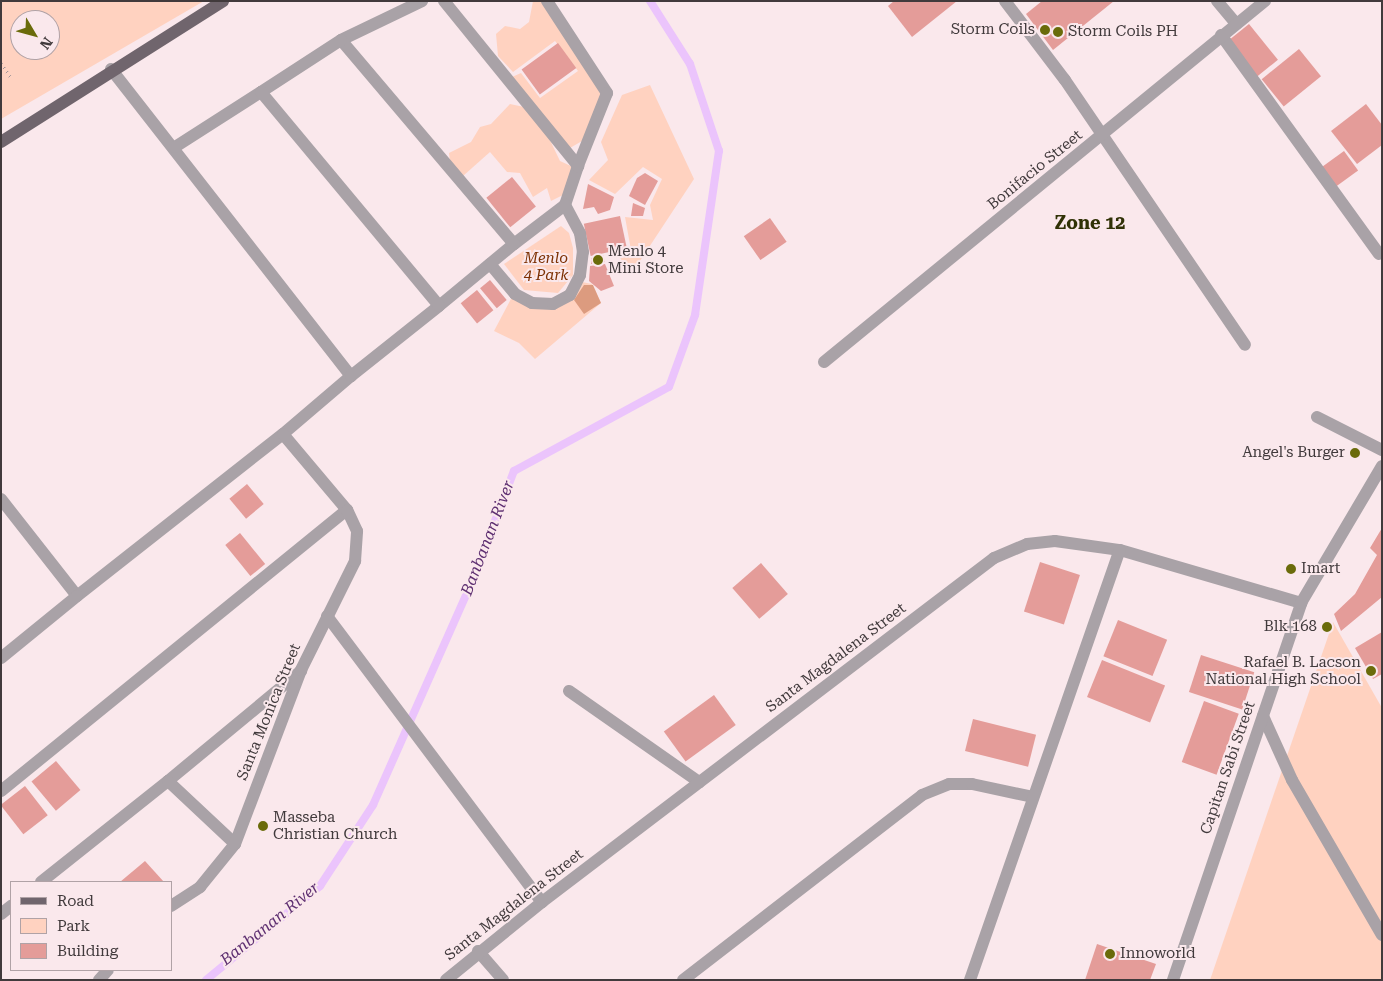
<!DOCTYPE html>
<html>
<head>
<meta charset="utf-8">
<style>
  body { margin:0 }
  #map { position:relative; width:1383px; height:981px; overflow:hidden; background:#fae8ec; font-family:"Roboto Serif",serif }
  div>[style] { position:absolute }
  .green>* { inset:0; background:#ffd2c0 }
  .forest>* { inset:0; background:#dc9b7f }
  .stream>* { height:8px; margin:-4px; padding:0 4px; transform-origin:4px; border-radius:4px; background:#ebc4fc }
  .building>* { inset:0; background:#e49c99; transform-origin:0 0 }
  .path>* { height:3px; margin-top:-1.5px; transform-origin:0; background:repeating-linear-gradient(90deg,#a39699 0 1px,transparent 0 5px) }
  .minor>* { height:12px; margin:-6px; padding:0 6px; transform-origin:6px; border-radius:6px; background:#a9a2a7 }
  .major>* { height:12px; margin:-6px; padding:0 6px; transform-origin:6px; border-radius:6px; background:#70656d }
  .dots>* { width:14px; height:14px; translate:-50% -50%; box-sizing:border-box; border:2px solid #fae8ec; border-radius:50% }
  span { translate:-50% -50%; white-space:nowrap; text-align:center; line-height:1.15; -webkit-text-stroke:4px #fae8ec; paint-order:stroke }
  .poi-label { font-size:15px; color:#413a3c }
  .right { translate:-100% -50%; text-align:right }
  .left { translate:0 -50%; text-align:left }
  .street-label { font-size:15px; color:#413a3c }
  .park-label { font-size:15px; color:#7d3104; font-style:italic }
  .water-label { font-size:16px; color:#5e2f71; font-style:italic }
  .quarter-label { font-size:18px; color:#303106; font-weight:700 }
  .frame { position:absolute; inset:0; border:2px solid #413a3c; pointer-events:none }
  .legend { position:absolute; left:10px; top:881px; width:162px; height:90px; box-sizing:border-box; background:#fae8ec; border:1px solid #b0a2a6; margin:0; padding:6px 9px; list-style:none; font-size:15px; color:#413a3c }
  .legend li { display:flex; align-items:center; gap:10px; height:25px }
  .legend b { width:25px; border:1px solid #b0a2a6 }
  .north { position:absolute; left:10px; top:10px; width:50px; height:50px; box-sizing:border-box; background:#fae8ec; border:1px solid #b0a2a6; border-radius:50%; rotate:127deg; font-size:14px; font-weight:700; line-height:20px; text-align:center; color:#413a3c }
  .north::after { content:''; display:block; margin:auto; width:18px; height:22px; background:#6a6b0a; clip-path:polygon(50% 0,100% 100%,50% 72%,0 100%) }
</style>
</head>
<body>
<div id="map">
  <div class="green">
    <div style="clip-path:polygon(evenodd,1px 1px,204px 1px,1px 119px,1px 1px,20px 20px,50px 20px,50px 50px,20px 50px,20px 20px)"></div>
    <div style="clip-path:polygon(533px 1px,544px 1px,604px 94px,582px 141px,570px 148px,512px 77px,521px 73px,540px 98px,578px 71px,555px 41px,513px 72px,498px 56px,496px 34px,505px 26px,520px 29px,529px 22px)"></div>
    <div style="clip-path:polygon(650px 85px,694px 179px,632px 273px,627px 272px,619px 255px,631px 250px,625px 217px,653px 220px,650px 205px,662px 179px,643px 167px,615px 194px,589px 180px,608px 160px,601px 142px,622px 95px)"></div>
    <div style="clip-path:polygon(510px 104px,524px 107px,548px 136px,560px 161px,573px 167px,563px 195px,551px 201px,547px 188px,533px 197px,520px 173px,507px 172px,490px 152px,463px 176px,450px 162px,449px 153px,471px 142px,480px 127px,491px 124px)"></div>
    <div style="clip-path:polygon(561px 226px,569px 233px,573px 248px,573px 275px,558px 293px,524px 290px,504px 264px)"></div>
    <div style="clip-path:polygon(582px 282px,592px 284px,601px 303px,535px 359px,519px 343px,494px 331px,512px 297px,534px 308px)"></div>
    <div style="clip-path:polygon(1333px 622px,1382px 708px,1382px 980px,1210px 980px)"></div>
  </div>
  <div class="forest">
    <div style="clip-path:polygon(584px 285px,593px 285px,601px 303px,584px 314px,574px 300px)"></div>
  </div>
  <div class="stream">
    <div style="left:206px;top:980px;width:148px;rotate:-39.5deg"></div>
    <div style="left:320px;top:886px;width:97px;rotate:-56.8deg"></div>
    <div style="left:373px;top:805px;width:242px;rotate:-66.1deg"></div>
    <div style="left:471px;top:584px;width:121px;rotate:-69.2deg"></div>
    <div style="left:514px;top:471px;width:176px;rotate:-28.5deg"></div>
    <div style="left:669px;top:387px;width:77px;rotate:-70.1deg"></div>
    <div style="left:695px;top:315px;width:166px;rotate:-81.7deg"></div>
    <div style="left:719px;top:151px;width:92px;rotate:-108.4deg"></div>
    <div style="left:690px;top:64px;width:75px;rotate:-122.4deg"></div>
  </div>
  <div class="building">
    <div style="clip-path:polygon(894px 1px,957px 1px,912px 37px,888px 6px)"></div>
    <div style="clip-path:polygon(1042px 1px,1114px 1px,1053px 50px,1026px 14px)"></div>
    <div style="left:1249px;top:24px;width:46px;height:28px;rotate:51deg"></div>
    <div style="left:558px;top:43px;width:31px;height:45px;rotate:54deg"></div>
    <div style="left:1299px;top:49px;width:35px;height:48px;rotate:51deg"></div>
    <div style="clip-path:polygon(1366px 104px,1382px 125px,1382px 145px,1357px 164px,1331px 131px)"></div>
    <div style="left:1344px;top:151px;width:24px;height:29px;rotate:54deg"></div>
    <div style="clip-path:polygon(645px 173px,658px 181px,645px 205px,629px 196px,637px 178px)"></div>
    <div style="left:512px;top:177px;width:38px;height:33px;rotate:51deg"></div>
    <div style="clip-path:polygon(588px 184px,614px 197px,610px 210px,598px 214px,594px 207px,583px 209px)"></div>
    <div style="clip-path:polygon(633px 203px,645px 208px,643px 216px,631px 216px)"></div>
    <div style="left:620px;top:216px;width:33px;height:37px;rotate:78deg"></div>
    <div style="left:770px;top:218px;width:29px;height:32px;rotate:55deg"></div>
    <div style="clip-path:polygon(603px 255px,605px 262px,591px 264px,591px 258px)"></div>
    <div style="clip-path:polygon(605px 264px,614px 286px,601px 291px,589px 281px,590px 266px)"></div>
    <div style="left:490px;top:280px;width:26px;height:13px;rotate:50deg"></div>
    <div style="left:477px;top:290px;width:26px;height:21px;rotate:51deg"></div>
    <div style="left:247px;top:484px;width:26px;height:23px;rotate:50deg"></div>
    <div style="clip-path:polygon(1382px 528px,1382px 597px,1341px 631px,1334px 614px,1355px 594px,1377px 555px,1370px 548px)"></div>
    <div style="left:240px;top:533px;width:40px;height:19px;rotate:51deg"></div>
    <div style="left:1040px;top:562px;width:42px;height:52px;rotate:18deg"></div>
    <div style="left:761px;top:563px;width:41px;height:38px;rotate:49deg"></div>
    <div style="left:1118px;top:620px;width:53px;height:39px;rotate:22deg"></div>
    <div style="clip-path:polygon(1382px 632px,1382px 674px,1373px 679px,1355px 648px)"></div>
    <div style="left:1201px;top:655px;width:56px;height:39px;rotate:18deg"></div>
    <div style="left:1102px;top:660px;width:68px;height:40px;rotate:22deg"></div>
    <div style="left:714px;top:695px;width:37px;height:62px;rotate:54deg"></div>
    <div style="left:1204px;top:701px;width:37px;height:65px;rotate:20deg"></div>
    <div style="left:973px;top:719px;width:65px;height:33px;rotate:14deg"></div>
    <div style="left:56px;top:761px;width:38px;height:32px;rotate:50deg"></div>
    <div style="left:25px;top:786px;width:37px;height:31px;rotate:52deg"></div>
    <div style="clip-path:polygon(145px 861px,164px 882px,120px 882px)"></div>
    <div style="clip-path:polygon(1097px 944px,1156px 964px,1150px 980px,1085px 980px)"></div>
  </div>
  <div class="path">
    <div style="left:1px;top:63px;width:18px;rotate:56deg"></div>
  </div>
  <div class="minor">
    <div style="left:444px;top:1px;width:213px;rotate:50.9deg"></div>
    <div style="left:578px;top:166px;width:41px;rotate:108.4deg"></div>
    <div style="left:565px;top:205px;width:64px;rotate:142.6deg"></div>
    <div style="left:547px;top:1px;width:110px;rotate:56.9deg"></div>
    <div style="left:607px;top:93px;width:79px;rotate:111.7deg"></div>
    <div style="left:1005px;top:1px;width:99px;rotate:52.8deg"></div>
    <div style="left:1065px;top:80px;width:320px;rotate:55.8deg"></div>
    <div style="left:1217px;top:1px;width:30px;rotate:50deg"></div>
    <div style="left:1221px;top:35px;width:270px;rotate:54.2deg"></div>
    <div style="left:341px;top:40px;width:90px;rotate:-25.7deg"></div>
    <div style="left:111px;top:69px;width:390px;rotate:52deg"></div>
    <div style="left:175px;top:147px;width:102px;rotate:-32.6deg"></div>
    <div style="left:490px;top:264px;width:39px;rotate:50deg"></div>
    <div style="left:515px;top:294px;width:19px;rotate:28deg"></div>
    <div style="left:532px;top:303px;width:21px;rotate:3deg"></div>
    <div style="left:553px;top:304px;width:19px;rotate:-28deg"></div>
    <div style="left:570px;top:295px;width:22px;rotate:-63deg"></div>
    <div style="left:580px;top:275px;width:23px;rotate:-83deg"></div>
    <div style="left:583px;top:252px;width:19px;rotate:-99deg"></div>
    <div style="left:580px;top:233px;width:32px;rotate:-118deg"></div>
    <div style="left:824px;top:362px;width:570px;rotate:-39.3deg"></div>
    <div style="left:1317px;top:417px;width:73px;rotate:26.9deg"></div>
    <div style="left:1px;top:499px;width:123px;rotate:51.9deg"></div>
    <div style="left:77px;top:596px;width:262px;rotate:-38.2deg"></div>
    <div style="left:283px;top:434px;width:89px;rotate:-40.5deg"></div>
    <div style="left:351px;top:376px;width:112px;rotate:-38.5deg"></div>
    <div style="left:439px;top:306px;width:97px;rotate:-39.6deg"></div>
    <div style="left:514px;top:244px;width:267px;rotate:-130.3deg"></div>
    <div style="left:341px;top:40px;width:95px;rotate:147deg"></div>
    <div style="left:261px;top:92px;width:278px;rotate:50.2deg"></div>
    <div style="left:327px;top:616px;width:358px;rotate:53.1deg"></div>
    <div style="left:1px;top:658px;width:98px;rotate:-39.2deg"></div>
    <div style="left:569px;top:691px;width:159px;rotate:35deg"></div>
    <div style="left:1263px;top:716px;width:70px;rotate:65.6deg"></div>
    <div style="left:1292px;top:780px;width:179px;rotate:59.9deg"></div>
    <div style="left:168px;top:781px;width:173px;rotate:-39.6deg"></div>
    <div style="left:1px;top:791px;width:446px;rotate:-39.1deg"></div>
    <div style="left:347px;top:510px;width:99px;rotate:-130.1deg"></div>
    <div style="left:41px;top:882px;width:162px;rotate:-38.5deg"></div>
    <div style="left:168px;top:781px;width:92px;rotate:43.2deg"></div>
    <div style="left:171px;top:906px;width:35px;rotate:-33deg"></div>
    <div style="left:200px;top:887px;width:55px;rotate:-50.9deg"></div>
    <div style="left:235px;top:844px;width:186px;rotate:-69.2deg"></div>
    <div style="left:301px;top:670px;width:122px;rotate:-63.6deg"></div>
    <div style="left:355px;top:561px;width:30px;rotate:-86deg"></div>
    <div style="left:357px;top:531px;width:23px;rotate:-115deg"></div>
    <div style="left:1px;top:914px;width:13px;rotate:-39deg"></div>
    <div style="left:478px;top:951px;width:38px;rotate:49deg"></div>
    <div style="left:99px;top:980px;width:13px;rotate:-48deg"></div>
    <div style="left:446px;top:980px;width:124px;rotate:-39.1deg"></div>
    <div style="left:542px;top:902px;width:568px;rotate:-37.27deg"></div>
    <div style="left:994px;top:558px;width:36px;rotate:-23deg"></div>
    <div style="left:1027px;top:544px;width:28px;rotate:-6deg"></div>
    <div style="left:1055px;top:541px;width:66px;rotate:7.9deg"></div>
    <div style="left:1120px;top:550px;width:189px;rotate:16.3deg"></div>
    <div style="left:683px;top:980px;width:302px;rotate:-37.7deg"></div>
    <div style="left:922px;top:795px;width:29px;rotate:-22deg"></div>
    <div style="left:949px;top:784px;width:23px"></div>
    <div style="left:972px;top:784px;width:62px;rotate:12deg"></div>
    <div style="left:970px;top:980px;width:455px;rotate:-70.8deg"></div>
    <div style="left:1173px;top:980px;width:398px;rotate:-71.2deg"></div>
    <div style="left:1301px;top:603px;width:159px;rotate:-59.4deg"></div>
  </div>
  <div class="major">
    <div style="left:1px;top:142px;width:263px;rotate:-32.4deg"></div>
  </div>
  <div class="dots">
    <div style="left:1045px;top:30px;background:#6a6b0a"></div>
    <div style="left:1058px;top:32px;background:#6a6b0a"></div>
    <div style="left:598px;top:260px;background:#6a6b0a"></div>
    <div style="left:1355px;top:453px;background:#6a6b0a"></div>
    <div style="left:1291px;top:569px;background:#6a6b0a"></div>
    <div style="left:1327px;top:627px;background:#6a6b0a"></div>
    <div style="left:1371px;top:671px;background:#6a6b0a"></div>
    <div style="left:263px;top:826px;background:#6a6b0a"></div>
    <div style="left:1110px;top:954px;background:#6a6b0a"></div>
  </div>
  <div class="poi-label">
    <span class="right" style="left:1035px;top:30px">Storm Coils</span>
    <span class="left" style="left:1068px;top:32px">Storm Coils PH</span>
    <span class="left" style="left:608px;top:260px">Menlo 4<br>Mini Store</span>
    <span class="right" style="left:1345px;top:453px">Angel's Burger</span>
    <span class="left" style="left:1301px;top:569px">Imart</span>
    <span class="right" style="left:1317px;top:627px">Blk 168</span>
    <span class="right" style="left:1361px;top:671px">Rafael B. Lacson<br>National High School</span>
    <span class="left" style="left:273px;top:826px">Masseba<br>Christian Church</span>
    <span class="left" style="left:1120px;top:954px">Innoworld</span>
  </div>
  <div class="street-label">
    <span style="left:1035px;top:170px;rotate:-39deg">Bonifacio Street</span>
    <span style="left:836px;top:658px;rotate:-37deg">Santa Magdalena Street</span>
    <span style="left:269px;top:712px;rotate:-68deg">Santa Monica Street</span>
    <span style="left:1228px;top:768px;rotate:-71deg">Capitan Sabi Street</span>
    <span style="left:514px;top:905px;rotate:-38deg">Santa Magdalena Street</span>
  </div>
  <div class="park-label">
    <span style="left:546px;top:267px">Menlo<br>4 Park</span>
  </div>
  <div class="water-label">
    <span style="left:488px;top:538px;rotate:-69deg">Banbanan River</span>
    <span style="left:270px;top:924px;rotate:-39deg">Banbanan River</span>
  </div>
  <div class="quarter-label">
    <span style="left:1090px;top:223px">Zone 12</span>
  </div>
  <div class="frame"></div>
  <ul class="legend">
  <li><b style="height:6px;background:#70656d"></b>Road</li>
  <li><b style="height:14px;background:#ffd2c0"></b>Park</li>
  <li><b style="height:14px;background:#e49c99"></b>Building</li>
  </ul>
  <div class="north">N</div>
</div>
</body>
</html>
